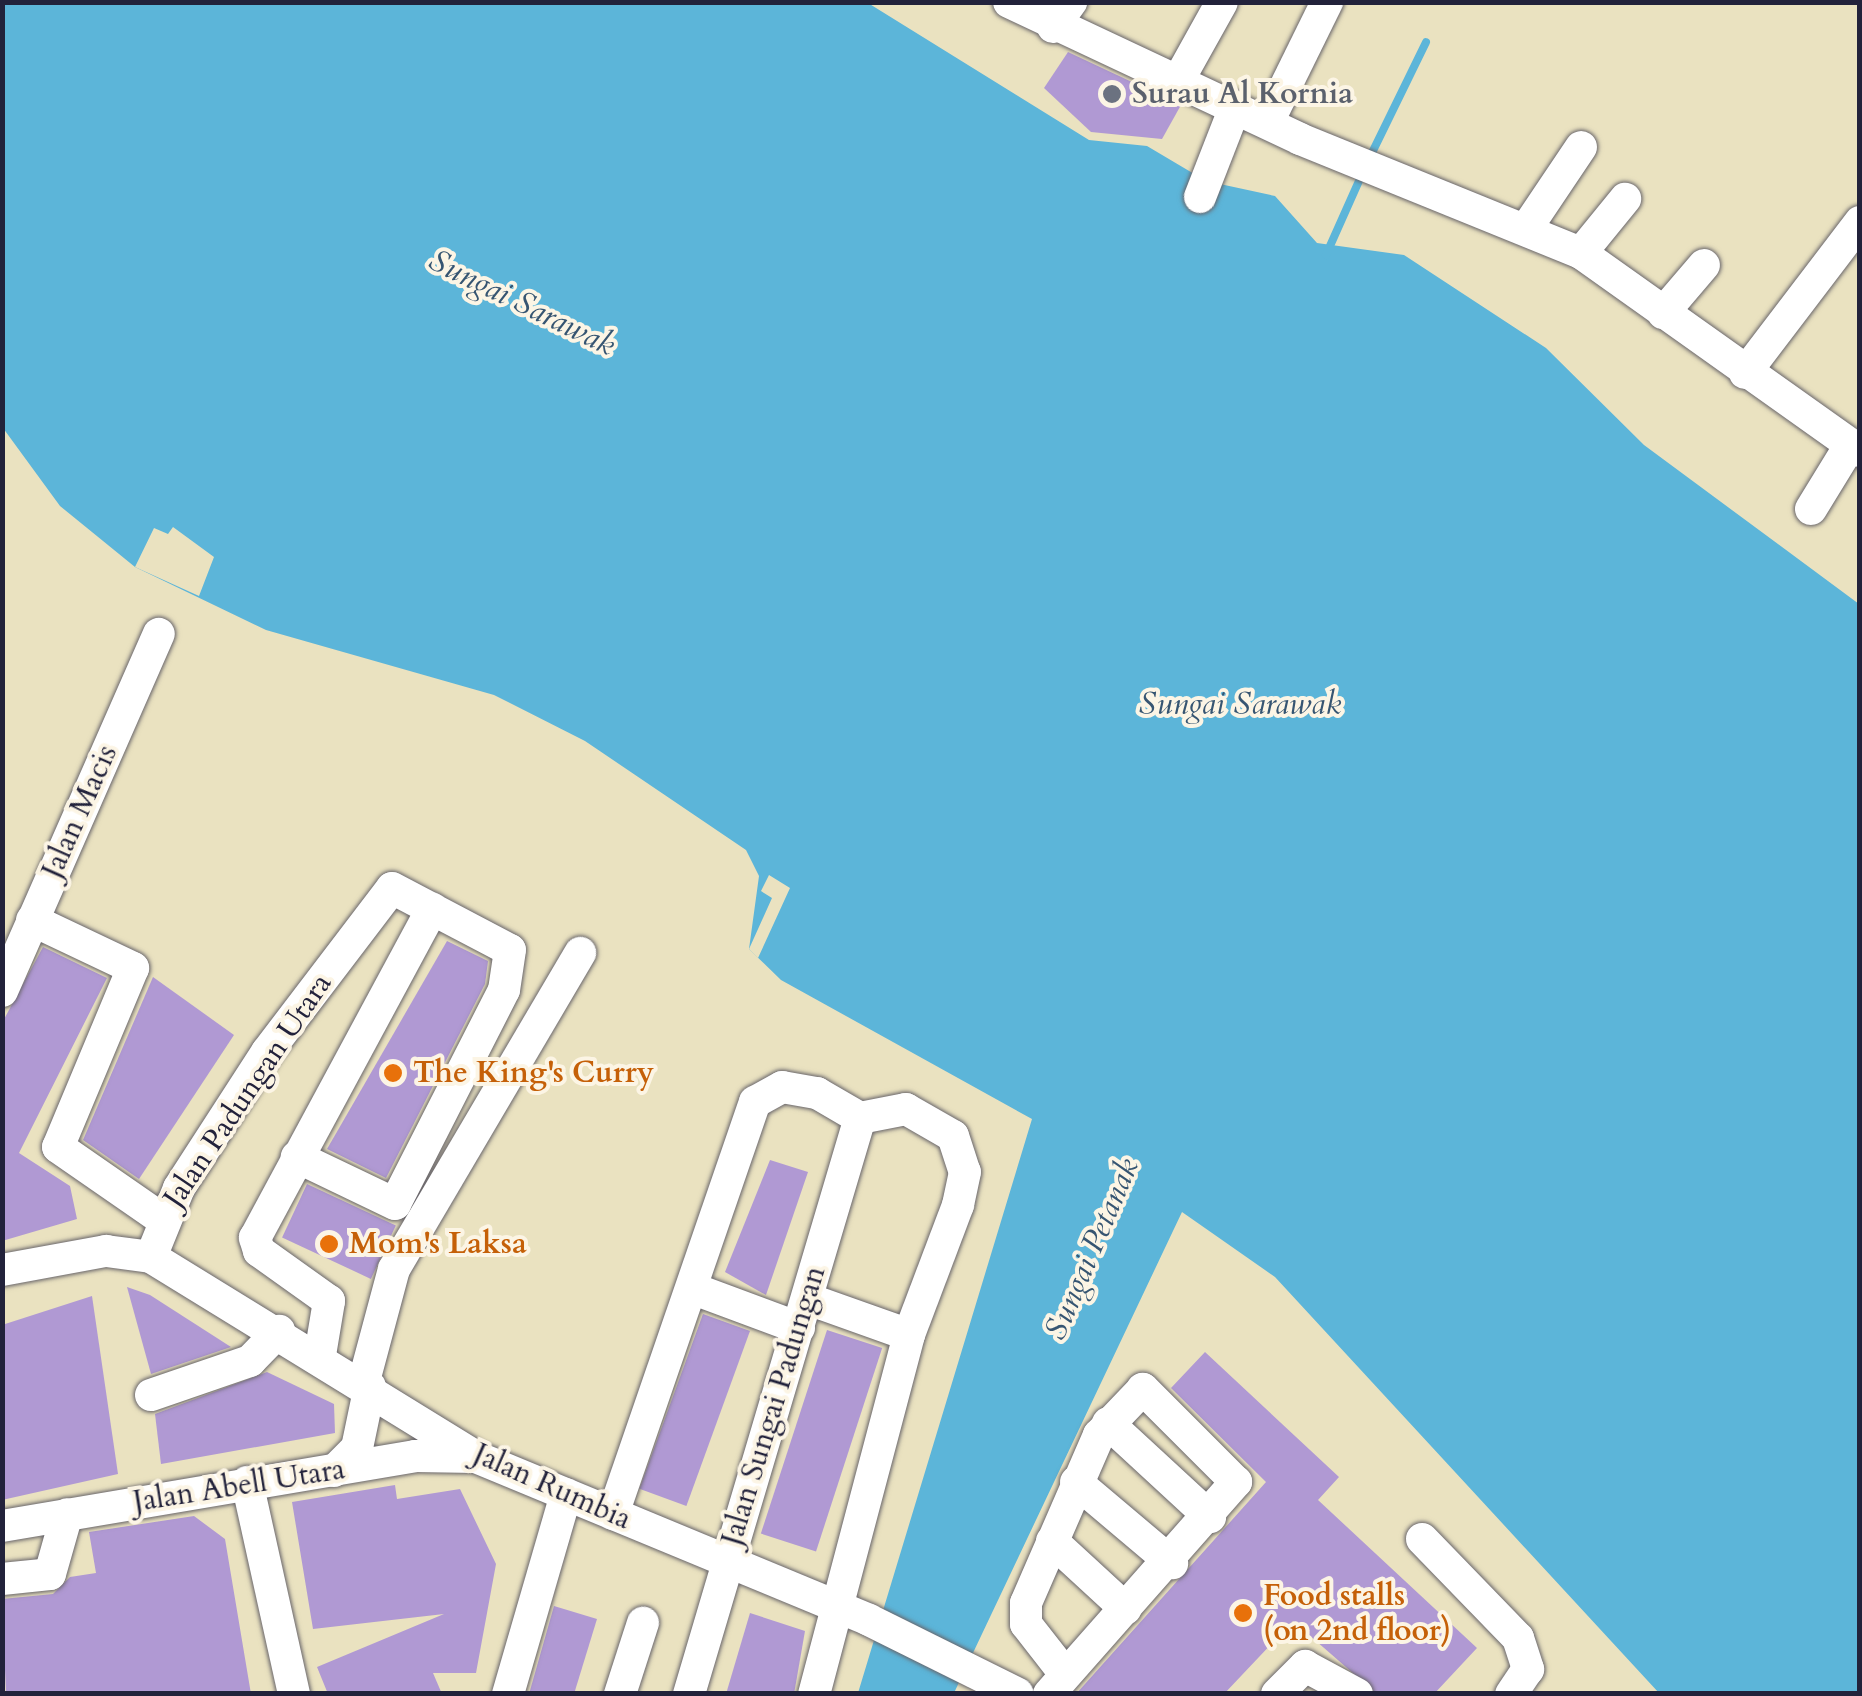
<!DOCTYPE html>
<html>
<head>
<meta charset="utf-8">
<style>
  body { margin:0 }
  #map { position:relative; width:1862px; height:1696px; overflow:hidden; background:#eae2c0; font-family:Cardo,serif }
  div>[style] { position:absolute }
  .water>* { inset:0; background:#5cb5d9 }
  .pier>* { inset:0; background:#eae2c0 }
  .stream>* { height:8px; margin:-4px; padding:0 4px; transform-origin:4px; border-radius:4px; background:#5cb5d9 }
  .building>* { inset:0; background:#b099d3; transform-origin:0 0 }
  .roads { filter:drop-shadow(0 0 2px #68656a) drop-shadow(0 0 2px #68656a) }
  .minor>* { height:32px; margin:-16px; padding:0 16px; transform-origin:16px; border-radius:16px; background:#fff }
  .dots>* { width:28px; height:28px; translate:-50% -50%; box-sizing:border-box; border:5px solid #fcf5e5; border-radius:50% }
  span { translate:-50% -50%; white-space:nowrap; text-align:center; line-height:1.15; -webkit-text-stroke:8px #fcf5e5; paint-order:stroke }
  .worship-label { font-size:30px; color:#5b616d; font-weight:700 }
  .left { translate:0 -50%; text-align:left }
  .street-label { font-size:30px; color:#22223b }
  .food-label { font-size:30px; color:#c56008; font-weight:700 }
  .water-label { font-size:32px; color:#365572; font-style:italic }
  .frame { position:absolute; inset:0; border:5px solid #22223b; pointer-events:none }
</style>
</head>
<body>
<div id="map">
  <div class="water">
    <div style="clip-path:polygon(3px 3px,868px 3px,1089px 140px,1147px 146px,1206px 181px,1275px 196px,1317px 243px,1404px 255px,1546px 348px,1644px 445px,1859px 604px,1859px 1693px,1659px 1693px,1275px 1277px,1182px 1212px,954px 1693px,858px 1693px,1032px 1119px,781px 980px,749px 949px,759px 876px,746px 850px,585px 741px,494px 695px,266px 630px,135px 567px,60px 506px,3px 428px)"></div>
  </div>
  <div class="pier">
    <div style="clip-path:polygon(173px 527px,214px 557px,199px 596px,135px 567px,154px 528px,168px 534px)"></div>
    <div style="clip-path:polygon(769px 875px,790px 888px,758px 958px,749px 949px,772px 898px,761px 891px)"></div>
  </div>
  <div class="stream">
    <div style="left:1369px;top:159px;width:130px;rotate:-64deg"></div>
    <div style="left:1326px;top:255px;width:91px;rotate:-66deg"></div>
  </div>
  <div class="building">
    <div style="clip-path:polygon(1068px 52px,1181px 105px,1162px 139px,1091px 132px,1044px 88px)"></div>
    <div style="clip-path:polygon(447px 941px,488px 961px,485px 984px,386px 1178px,327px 1149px)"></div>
    <div style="clip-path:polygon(43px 947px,107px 978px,19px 1153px,70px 1186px,77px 1219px,2px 1241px,2px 1023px)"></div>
    <div style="clip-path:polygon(153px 977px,234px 1035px,139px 1179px,83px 1140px)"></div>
    <div style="clip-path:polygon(770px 1160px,808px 1172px,766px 1295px,725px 1272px)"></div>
    <div style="left:307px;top:1184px;width:98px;height:59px;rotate:25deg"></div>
    <div style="clip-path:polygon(127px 1287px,150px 1295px,231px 1347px,151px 1374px)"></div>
    <div style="clip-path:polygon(92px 1296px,118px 1474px,2px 1500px,2px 1325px)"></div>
    <div style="left:703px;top:1314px;width:50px;height:186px;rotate:20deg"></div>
    <div style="left:827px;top:1330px;width:58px;height:214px;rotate:18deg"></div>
    <div style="clip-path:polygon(1205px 1352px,1339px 1477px,1318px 1500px,1477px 1648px,1434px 1694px,1377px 1694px,1293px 1621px,1224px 1694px,1076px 1694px,1266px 1482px,1171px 1388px)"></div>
    <div style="clip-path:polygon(267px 1372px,334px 1404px,335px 1433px,161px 1464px,155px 1414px)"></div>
    <div style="clip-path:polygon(395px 1485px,397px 1499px,460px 1489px,496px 1564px,476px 1673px,433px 1673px,442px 1694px,328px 1694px,317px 1667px,444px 1614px,313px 1629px,292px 1502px)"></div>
    <div style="clip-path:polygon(194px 1516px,225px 1539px,251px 1694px,6px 1694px,2px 1599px,53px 1594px,70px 1577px,96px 1573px,89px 1532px)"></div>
    <div style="clip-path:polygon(554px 1606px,597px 1619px,574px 1694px,529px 1694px)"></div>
    <div style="clip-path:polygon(750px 1613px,805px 1631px,794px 1694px,726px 1694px)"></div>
  </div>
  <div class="roads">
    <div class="minor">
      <div style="left:1009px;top:2px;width:322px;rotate:25.2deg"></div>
      <div style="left:1300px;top:139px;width:303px;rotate:22.1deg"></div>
      <div style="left:1581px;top:253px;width:342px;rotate:35.4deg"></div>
      <div style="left:1053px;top:27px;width:31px;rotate:-54deg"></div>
      <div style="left:1178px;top:81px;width:90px;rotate:-60.9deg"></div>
      <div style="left:1268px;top:122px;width:134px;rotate:-63.8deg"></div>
      <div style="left:1200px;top:197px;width:97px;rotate:-68.7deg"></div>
      <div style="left:1528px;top:226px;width:95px;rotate:-56.1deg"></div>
      <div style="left:1581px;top:253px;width:70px;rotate:-50.8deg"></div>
      <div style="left:1663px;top:313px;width:63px;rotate:-49.5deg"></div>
      <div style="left:1745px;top:373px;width:190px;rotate:-52.7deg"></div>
      <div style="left:1811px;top:509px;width:73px;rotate:-58.5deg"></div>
      <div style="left:32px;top:920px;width:112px;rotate:25.4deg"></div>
      <div style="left:133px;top:968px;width:194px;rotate:112.7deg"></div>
      <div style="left:58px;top:1147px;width:126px;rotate:34.7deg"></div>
      <div style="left:2px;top:991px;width:390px;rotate:-66.3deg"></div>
      <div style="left:151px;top:1257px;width:74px;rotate:-67.9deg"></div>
      <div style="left:179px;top:1188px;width:162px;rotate:-57.1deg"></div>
      <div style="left:267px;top:1052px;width:206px;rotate:-52.7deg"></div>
      <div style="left:392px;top:888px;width:133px;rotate:27.7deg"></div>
      <div style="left:510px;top:950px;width:40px;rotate:98.5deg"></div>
      <div style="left:504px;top:990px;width:240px;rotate:117deg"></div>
      <div style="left:395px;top:1204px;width:109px;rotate:-154.4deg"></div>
      <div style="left:2px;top:1270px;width:106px;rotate:-10.4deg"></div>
      <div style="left:106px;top:1251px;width:45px;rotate:7.6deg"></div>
      <div style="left:151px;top:1257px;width:382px;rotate:31.6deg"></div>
      <div style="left:476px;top:1457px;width:425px;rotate:22.5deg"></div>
      <div style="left:869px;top:1620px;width:166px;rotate:26.4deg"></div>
      <div style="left:694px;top:1289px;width:112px;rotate:20.4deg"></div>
      <div style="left:808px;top:1299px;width:107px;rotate:19.6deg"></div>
      <div style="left:320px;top:1355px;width:55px;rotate:-80.5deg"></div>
      <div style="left:329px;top:1301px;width:86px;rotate:-144.5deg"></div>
      <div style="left:259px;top:1251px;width:14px;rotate:-107deg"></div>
      <div style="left:255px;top:1238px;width:374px;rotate:-61.7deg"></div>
      <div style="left:364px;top:1381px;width:116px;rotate:-75deg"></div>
      <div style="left:394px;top:1269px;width:367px;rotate:-59.5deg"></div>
      <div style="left:151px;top:1395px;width:105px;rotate:-19deg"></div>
      <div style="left:250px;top:1361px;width:42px;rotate:-46deg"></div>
      <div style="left:1108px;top:1423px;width:139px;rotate:42.7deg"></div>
      <div style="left:334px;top:1471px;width:33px;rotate:-45deg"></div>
      <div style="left:357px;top:1448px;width:63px;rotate:-78.2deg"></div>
      <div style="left:247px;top:1482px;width:217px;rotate:77.5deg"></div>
      <div style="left:1076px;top:1482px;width:126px;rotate:40.2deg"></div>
      <div style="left:613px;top:1514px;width:436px;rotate:-71deg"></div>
      <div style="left:755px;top:1102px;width:31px;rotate:-29deg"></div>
      <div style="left:782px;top:1087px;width:36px;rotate:10deg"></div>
      <div style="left:817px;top:1093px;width:50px;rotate:30.2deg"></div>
      <div style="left:860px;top:1118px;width:47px;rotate:-11.1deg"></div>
      <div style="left:906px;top:1109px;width:54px;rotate:29.9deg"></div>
      <div style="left:953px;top:1136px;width:38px;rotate:72deg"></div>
      <div style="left:965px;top:1172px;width:34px;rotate:102deg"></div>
      <div style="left:958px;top:1205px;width:139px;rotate:110.7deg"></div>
      <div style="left:909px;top:1335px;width:371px;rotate:104.8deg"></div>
      <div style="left:2px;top:1526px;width:419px;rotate:-9.6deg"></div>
      <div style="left:415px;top:1456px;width:61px;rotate:0.9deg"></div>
      <div style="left:1422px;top:1539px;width:138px;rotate:45.9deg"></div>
      <div style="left:1518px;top:1638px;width:33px;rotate:72deg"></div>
      <div style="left:1528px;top:1669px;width:30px;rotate:124deg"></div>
      <div style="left:1052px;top:1541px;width:100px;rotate:42.6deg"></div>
      <div style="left:2px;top:1579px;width:48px;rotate:-5.9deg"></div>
      <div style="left:50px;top:1574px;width:62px;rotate:-74.2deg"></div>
      <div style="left:508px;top:1694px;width:208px;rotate:-73.8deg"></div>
      <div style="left:620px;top:1694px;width:75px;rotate:-72.1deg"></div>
      <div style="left:689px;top:1694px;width:601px;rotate:-73.47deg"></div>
      <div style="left:1049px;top:1694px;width:283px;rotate:-48.6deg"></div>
      <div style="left:1236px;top:1482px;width:132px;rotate:-135deg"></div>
      <div style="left:1143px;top:1389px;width:64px;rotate:133.7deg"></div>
      <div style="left:1099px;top:1435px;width:183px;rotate:113.5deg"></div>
      <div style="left:1026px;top:1603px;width:21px;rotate:90deg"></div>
      <div style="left:1026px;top:1624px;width:63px;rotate:52deg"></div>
      <div style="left:1277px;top:1694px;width:40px;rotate:-45deg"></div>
      <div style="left:1305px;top:1666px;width:59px;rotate:28.3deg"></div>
    </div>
  </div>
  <div class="dots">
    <div style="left:1112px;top:94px;background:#6b7280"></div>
    <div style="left:393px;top:1073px;background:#e8710a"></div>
    <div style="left:329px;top:1244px;background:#e8710a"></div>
    <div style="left:1243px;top:1613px;background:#e8710a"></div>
  </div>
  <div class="worship-label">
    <span class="left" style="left:1132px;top:94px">Surau Al Kornia</span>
  </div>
  <div class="street-label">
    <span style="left:80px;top:812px;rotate:-66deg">Jalan Macis</span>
    <span style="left:248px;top:1091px;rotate:-56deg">Jalan Padungan Utara</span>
    <span style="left:774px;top:1406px;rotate:-73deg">Jalan Sungai Padungan</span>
    <span style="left:239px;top:1486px;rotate:-9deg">Jalan Abell Utara</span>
    <span style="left:552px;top:1487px;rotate:24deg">Jalan Rumbia</span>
  </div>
  <div class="food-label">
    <span class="left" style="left:413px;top:1073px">The King's Curry</span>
    <span class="left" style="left:349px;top:1244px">Mom's Laksa</span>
    <span class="left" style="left:1263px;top:1613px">Food stalls<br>(on 2nd floor)</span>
  </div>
  <div class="water-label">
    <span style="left:522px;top:303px;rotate:26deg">Sungai Sarawak</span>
    <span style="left:1240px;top:704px">Sungai Sarawak</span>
    <span style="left:1092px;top:1249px;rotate:-67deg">Sungai Petanak</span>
  </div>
  <div class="frame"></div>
</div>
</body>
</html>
